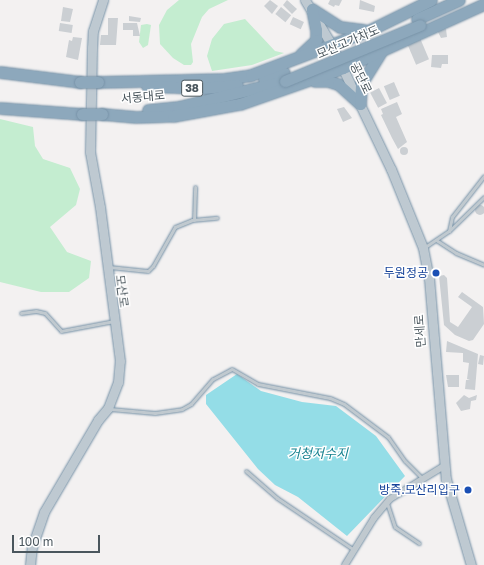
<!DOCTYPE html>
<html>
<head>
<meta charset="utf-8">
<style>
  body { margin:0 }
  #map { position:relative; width:484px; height:565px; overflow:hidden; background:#f3f1f1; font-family:"Golos Text","Noto Sans KR",sans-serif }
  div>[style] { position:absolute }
  .green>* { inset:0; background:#c4edd0 }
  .water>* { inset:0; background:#94dde7 }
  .building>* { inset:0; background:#cbcfd3; transform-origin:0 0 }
  .round { border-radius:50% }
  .roads { filter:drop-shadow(0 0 1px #7893a8) drop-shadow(0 0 1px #7893a8) }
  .lane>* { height:3px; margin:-1.5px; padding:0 1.5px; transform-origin:1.5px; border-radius:1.5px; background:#c0c9cf }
  .street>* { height:6px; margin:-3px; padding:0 3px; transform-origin:3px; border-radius:3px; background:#c0c9cf }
  .secondary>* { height:9px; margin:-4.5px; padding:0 4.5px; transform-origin:4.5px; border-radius:4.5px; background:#bec9d1 }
  .highway>* { height:11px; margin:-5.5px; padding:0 5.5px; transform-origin:5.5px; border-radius:5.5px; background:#8da8bc }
  .bridges { filter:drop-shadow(0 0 1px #7893a8) drop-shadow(0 0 1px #7893a8) }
  .highway-bridge>* { height:11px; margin:-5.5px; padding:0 5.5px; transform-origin:5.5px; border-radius:5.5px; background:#8da8bc }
  .dots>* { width:11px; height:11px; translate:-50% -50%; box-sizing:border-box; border:2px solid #fff; border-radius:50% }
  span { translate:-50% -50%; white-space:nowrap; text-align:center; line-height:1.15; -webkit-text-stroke:3px #fff; paint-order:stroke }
  .shield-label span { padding:1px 3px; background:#fff; border:1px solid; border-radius:3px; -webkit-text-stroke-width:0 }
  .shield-label { font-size:11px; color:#4a565d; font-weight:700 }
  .street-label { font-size:12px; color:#4a565d }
  .transit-label { font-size:12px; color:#164399 }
  .right { translate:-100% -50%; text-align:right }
  .water-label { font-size:13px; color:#15808e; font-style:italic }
  .scale { position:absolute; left:12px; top:535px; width:88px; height:18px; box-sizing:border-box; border:2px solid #4a565d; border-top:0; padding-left:5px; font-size:12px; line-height:14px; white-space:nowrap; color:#4a565d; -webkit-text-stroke:3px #fff; paint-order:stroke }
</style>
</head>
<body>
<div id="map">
  <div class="green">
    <div style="clip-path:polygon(179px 0,228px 0,209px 9px,202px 17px,191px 44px,193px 62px,191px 65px,184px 65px,173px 58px,160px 44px,159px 25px,167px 10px)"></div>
    <div style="clip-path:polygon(245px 19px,275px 51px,284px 53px,252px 65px,212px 71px,207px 56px,212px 39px,224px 24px)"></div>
    <div style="clip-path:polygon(147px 24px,151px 25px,148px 45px,143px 48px,139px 42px,141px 25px)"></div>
    <div style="clip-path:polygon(0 119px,33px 127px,35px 146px,43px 159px,70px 168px,80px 189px,76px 205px,50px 227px,67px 252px,91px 261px,89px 278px,69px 292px,41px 292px,0 282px)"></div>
  </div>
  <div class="water">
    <div style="clip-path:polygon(237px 374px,261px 391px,302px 402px,336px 406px,376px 436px,405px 476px,347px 536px,298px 497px,275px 485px,258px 469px,206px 404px,206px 395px)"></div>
  </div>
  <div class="building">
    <div style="clip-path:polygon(270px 0,278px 6px,272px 14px,264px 6px)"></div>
    <div style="clip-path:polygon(287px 0,297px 9px,292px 14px,283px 5px)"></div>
    <div style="clip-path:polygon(330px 0,342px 0,339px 6px,335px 5px,334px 7px,328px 4px)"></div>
    <div style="clip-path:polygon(360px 0,375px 6px,374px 12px,359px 9px)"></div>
    <div style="clip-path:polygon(63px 7px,73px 9px,70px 22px,61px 21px)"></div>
    <div style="left:281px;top:7px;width:13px;height:9px;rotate:39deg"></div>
    <div style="clip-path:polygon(129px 16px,141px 18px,140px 22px,129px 21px)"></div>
    <div style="left:293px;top:17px;width:12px;height:8px;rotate:24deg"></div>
    <div style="clip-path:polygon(108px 18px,118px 18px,116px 45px,100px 45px,101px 35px,108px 35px)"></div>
    <div style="left:60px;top:23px;width:13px;height:8px;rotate:9deg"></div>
    <div style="clip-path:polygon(123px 23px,137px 23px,140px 36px,133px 36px,133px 30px,123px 30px)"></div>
    <div style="clip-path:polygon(442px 26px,446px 29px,447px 37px,441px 38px,438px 32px,441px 30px,434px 33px,433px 30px)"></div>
    <div style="clip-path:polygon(73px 37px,82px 38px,78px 60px,66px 57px,69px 40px,72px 41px)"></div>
    <div style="left:420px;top:38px;width:23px;height:14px;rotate:67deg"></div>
    <div style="clip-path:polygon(432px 55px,448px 55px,448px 64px,442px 64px,441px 68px,431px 67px)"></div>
    <div style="left:394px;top:82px;width:15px;height:11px;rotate:67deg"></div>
    <div style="left:379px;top:88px;width:17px;height:10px;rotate:62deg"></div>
    <div style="clip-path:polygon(397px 102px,402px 114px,396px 117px,407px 142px,398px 149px,392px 138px,396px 135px,392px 138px,381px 115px,383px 114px,381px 109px)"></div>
    <div style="clip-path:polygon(344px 107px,352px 118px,343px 122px,337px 109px)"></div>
    <div class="round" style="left:400px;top:147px;width:8px;height:8px"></div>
    <div class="round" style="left:475px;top:205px;width:10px;height:10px"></div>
    <div style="clip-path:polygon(444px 275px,447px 278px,450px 322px,458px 327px,472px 307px,458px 297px,462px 292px,483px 307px,484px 324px,473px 340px,469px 341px,455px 335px,444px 325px,439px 276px)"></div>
    <div style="clip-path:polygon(447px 341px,478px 354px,475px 390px,465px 389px,466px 380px,470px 380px,467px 379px,469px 363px,463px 362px,463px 353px,446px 352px)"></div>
    <div style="clip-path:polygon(480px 355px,484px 356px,483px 365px,478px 364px)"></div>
    <div style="clip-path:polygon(446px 375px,459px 375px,459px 387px,448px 387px)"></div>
    <div style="clip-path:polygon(464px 395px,469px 398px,477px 395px,476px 400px,471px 401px,470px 409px,461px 411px,456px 403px)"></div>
  </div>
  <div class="roads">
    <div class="lane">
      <div style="left:194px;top:220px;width:33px;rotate:-88deg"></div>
      <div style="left:449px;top:231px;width:14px;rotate:-78deg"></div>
      <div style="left:452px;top:217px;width:52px;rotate:-52deg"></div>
      <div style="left:436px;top:240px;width:24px;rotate:33deg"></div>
      <div style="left:456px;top:253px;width:30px;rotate:23deg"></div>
      <div style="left:425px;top:247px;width:29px;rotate:-34deg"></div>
      <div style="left:449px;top:231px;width:49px;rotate:-44.2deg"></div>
      <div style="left:109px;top:267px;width:39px;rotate:6deg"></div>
      <div style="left:148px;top:271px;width:7px;rotate:-45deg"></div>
      <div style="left:153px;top:266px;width:45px;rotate:-60.6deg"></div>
      <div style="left:175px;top:227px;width:18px;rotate:-22deg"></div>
      <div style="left:192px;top:220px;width:25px;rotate:-5deg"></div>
      <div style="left:21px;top:313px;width:15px;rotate:-8deg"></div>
      <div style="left:36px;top:311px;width:9px;rotate:13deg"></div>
      <div style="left:45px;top:313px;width:24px;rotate:48deg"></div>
      <div style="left:61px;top:331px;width:54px;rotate:-10.7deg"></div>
      <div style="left:110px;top:409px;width:45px;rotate:5.1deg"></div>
      <div style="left:155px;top:413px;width:27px;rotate:-8deg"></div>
      <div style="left:182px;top:409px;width:10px;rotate:-29deg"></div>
      <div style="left:191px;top:404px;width:33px;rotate:-49deg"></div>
      <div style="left:213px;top:379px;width:21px;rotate:-28deg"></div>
      <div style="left:232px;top:369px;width:30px;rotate:30deg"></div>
      <div style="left:258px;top:384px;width:73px;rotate:11deg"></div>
      <div style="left:330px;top:398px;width:15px;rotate:23deg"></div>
      <div style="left:344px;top:404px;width:55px;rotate:36.9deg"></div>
      <div style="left:388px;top:437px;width:29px;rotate:55deg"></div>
      <div style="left:405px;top:461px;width:24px;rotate:45deg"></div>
      <div style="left:246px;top:471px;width:41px;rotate:41.1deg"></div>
      <div style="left:277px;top:498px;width:93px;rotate:34deg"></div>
      <div style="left:387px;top:503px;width:25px;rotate:72deg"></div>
      <div style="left:395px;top:527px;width:29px;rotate:34deg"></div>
    </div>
    <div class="street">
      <div style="left:345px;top:565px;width:55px;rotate:-58.3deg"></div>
      <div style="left:374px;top:518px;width:25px;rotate:-50deg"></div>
      <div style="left:390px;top:499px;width:63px;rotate:-31.4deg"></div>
    </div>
    <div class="secondary">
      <div style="left:305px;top:0;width:51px;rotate:59.4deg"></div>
      <div style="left:331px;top:44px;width:139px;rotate:64.4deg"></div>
      <div style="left:391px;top:169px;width:85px;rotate:67.9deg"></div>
      <div style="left:423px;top:248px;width:31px;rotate:79deg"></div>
      <div style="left:429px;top:278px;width:202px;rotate:85.2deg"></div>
      <div style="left:446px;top:479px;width:90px;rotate:73.8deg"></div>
      <div style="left:30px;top:565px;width:18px;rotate:-84deg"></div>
      <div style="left:32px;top:547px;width:37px;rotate:-71deg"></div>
      <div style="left:44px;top:512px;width:107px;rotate:-59.6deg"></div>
      <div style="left:98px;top:420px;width:16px;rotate:-50deg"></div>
      <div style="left:108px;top:408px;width:28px;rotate:-69deg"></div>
      <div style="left:118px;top:382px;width:21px;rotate:-85deg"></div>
      <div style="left:120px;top:361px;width:155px;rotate:-97.4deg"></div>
      <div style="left:100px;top:207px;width:56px;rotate:-100.3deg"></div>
      <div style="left:90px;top:152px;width:104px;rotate:-88.9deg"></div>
      <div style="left:92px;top:48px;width:17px;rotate:-87deg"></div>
      <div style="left:93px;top:31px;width:33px;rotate:-72deg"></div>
    </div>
    <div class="highway">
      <div style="left:312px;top:9px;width:33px;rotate:33deg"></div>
      <div style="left:340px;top:27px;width:24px;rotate:7deg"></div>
      <div style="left:417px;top:19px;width:46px;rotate:-24.3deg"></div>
      <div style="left:301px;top:54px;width:21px;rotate:-43deg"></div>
      <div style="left:316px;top:40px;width:10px;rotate:-90deg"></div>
      <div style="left:316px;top:30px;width:21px;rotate:-101deg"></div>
      <div style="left:0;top:72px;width:81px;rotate:7.1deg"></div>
      <div style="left:264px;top:79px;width:21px;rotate:-17deg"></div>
      <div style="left:315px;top:81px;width:13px"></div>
      <div style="left:328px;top:81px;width:10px;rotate:17deg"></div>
      <div style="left:338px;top:84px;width:30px;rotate:42deg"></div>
      <div style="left:98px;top:82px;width:126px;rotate:-1.4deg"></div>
      <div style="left:224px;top:79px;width:27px;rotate:-8deg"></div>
      <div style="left:251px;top:75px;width:127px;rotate:-20.7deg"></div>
      <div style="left:370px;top:30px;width:68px;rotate:-26.2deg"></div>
      <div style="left:147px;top:86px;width:55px;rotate:2.1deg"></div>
      <div style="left:202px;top:88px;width:35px;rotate:-5deg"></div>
      <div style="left:360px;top:104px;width:20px;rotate:-87deg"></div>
      <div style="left:361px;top:84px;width:39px;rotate:-58deg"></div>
      <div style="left:0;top:108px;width:82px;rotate:4.2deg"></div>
      <div style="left:148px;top:110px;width:30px;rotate:-6deg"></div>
      <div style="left:178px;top:107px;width:110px;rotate:-13.7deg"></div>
      <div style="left:102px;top:114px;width:34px;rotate:5deg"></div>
      <div style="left:136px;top:117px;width:37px;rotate:-2deg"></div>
      <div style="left:173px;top:116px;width:68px;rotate:-10.2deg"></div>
      <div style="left:240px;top:104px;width:109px;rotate:-19.3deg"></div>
      <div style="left:343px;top:68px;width:155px;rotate:-24.4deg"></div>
    </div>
  </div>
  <div class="bridges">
    <div class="highway-bridge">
      <div style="left:285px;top:81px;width:146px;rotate:-22.5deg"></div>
      <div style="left:80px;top:82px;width:18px"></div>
      <div style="left:82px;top:114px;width:20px"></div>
    </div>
  </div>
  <div class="dots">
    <div style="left:436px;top:273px;background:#1a4fb4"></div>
    <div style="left:468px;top:490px;background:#1a4fb4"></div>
  </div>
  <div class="shield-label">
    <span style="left:192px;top:88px">38</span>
  </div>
  <div class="street-label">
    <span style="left:348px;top:42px;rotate:-23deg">모산고가차도</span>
    <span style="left:361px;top:78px;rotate:64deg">공단로</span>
    <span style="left:143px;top:97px;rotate:-5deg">서동대로</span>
    <span style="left:122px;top:291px;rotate:82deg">모산로</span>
    <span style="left:420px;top:331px;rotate:-94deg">만세로</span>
  </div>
  <div class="transit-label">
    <span class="right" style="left:428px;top:273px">두원정공</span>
    <span class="right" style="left:460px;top:490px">방죽.모산리입구</span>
  </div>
  <div class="water-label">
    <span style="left:318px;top:453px">거청저수지</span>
  </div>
  <div class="scale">100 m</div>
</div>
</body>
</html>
